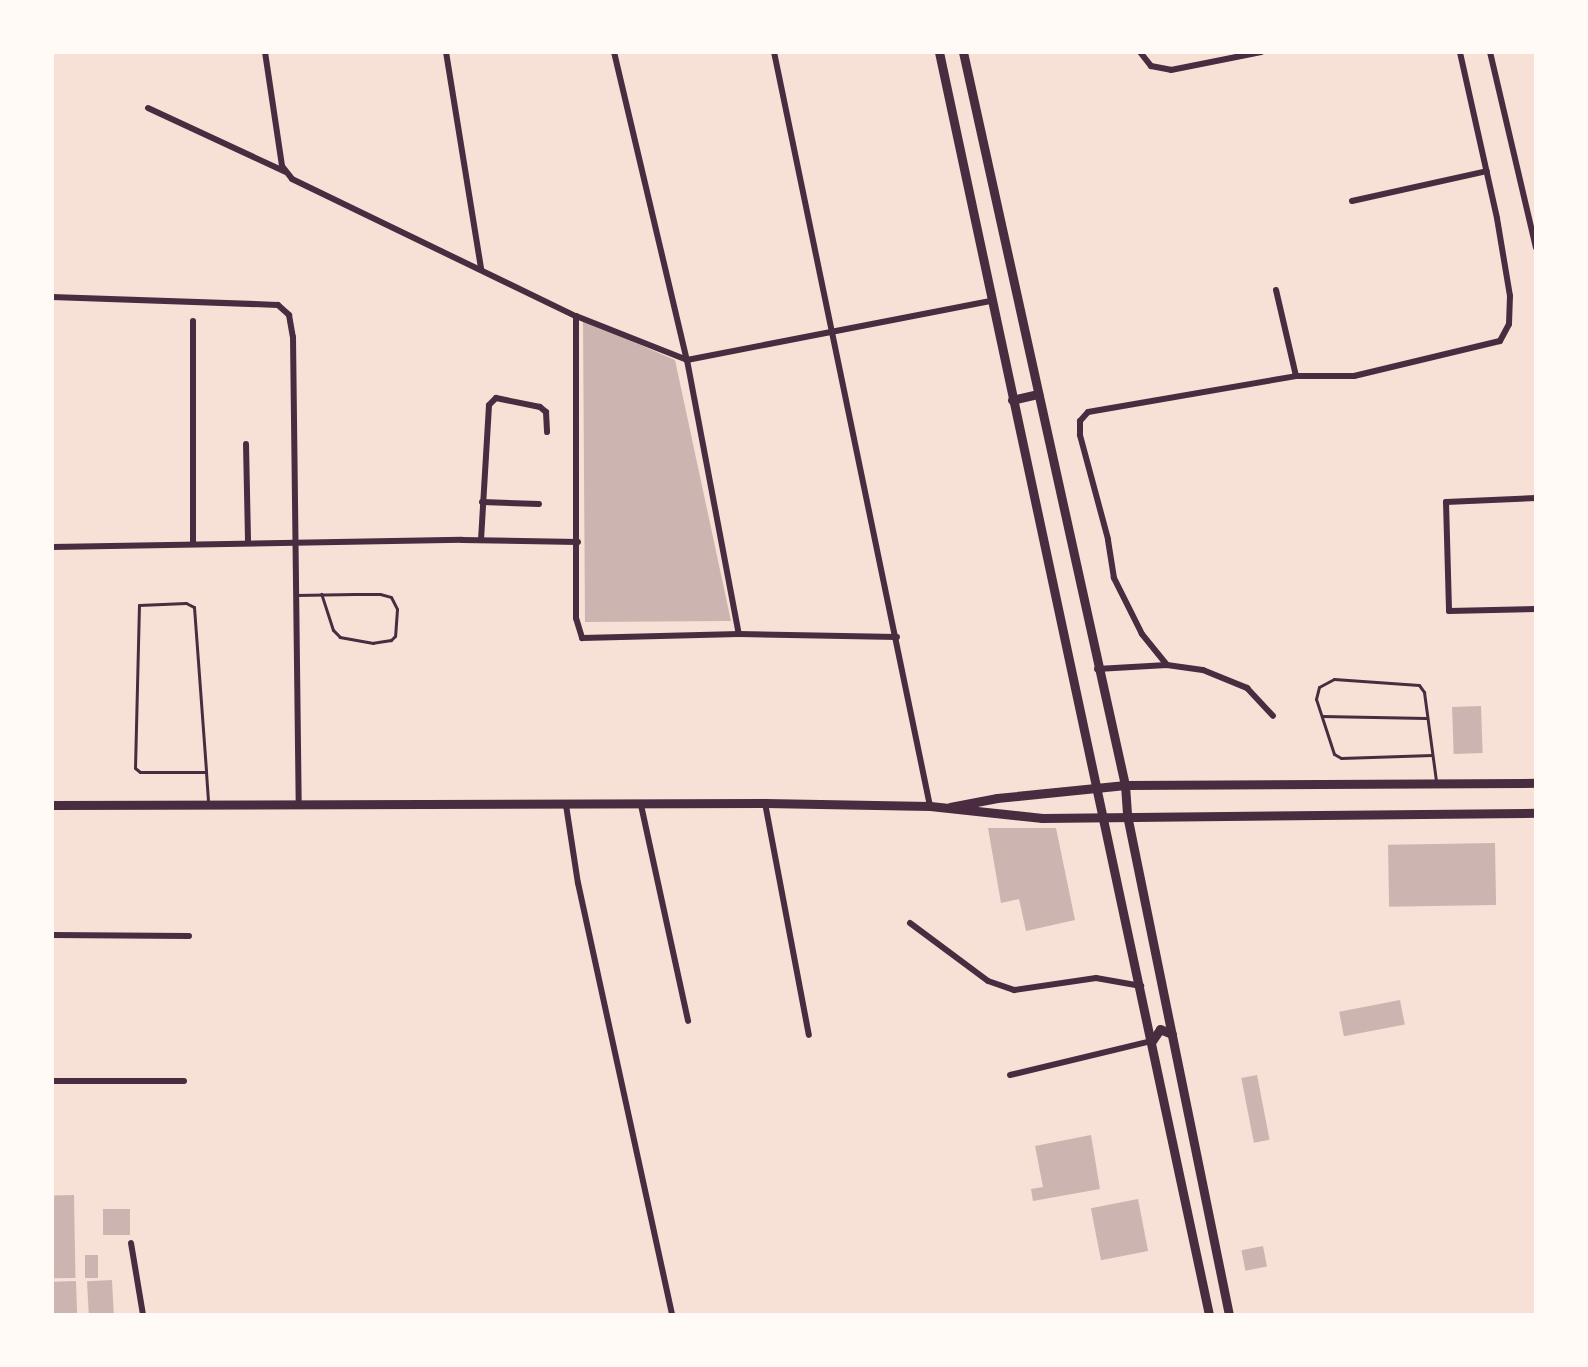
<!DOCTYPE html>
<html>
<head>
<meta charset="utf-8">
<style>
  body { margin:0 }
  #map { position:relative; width:1588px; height:1367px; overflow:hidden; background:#f7e1d7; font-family:"DejaVu Sans",sans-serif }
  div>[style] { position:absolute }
  .building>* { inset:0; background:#ccb4b1; transform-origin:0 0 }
  .service>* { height:3px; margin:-1.5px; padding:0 1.5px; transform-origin:1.5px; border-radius:1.5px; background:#4a2c40 }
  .minor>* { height:6px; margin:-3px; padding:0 3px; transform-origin:3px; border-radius:3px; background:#4a2c40 }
  .secondary>* { height:9px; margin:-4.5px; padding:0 4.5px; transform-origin:4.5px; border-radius:4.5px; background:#4a2c40 }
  span { translate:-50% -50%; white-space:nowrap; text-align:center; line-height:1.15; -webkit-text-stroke:8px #fffaf5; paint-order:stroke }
  .frame { position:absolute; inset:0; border:54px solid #fffaf5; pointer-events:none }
</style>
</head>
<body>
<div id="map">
  <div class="building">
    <div style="clip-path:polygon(583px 320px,675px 360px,731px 621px,585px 622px)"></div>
    <div style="left:1481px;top:706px;width:47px;height:29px;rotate:88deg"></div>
    <div style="clip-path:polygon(988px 828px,1056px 828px,1075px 920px,1026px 931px,1019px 899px,1001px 903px)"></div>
    <div style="left:1495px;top:843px;width:62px;height:107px;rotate:89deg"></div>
    <div style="left:1400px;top:1000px;width:25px;height:62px;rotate:79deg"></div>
    <div style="left:1257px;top:1075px;width:66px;height:16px;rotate:79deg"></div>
    <div style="clip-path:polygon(1091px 1135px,1100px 1189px,1033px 1201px,1031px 1189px,1043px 1187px,1035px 1146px)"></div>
    <div style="left:74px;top:1195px;width:83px;height:22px;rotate:89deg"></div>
    <div style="left:1138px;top:1199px;width:53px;height:48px;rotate:79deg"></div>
    <div style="left:103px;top:1209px;width:27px;height:26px"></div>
    <div style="left:1263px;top:1246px;width:21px;height:22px;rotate:79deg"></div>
    <div style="left:98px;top:1255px;width:23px;height:13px;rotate:90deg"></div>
    <div style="left:112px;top:1280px;width:35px;height:25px;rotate:87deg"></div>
    <div style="left:76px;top:1281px;width:34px;height:24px;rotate:88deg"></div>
  </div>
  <div class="service">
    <div style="left:296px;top:595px;width:59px;rotate:-1deg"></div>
    <div style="left:355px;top:594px;width:25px"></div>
    <div style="left:380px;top:594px;width:11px;rotate:15deg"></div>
    <div style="left:391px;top:597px;width:13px;rotate:63deg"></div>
    <div style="left:397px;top:609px;width:27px;rotate:94deg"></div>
    <div style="left:395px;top:636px;width:6px;rotate:135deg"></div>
    <div style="left:391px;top:640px;width:18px;rotate:171deg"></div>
    <div style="left:373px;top:643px;width:34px;rotate:-170deg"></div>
    <div style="left:340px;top:637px;width:10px;rotate:-135deg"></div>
    <div style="left:333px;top:630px;width:38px;rotate:-108deg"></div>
    <div style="left:1322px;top:716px;width:104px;rotate:1.1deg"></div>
    <div style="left:1432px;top:755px;width:91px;rotate:178.1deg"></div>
    <div style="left:1341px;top:758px;width:8px;rotate:-150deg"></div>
    <div style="left:1334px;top:754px;width:58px;rotate:-108.1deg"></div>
    <div style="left:1316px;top:699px;width:12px;rotate:-76deg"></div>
    <div style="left:1319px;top:687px;width:17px;rotate:-28deg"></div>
    <div style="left:1334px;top:679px;width:85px;rotate:4deg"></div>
    <div style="left:1419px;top:685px;width:9px;rotate:54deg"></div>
    <div style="left:1424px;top:692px;width:90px;rotate:82.3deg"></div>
    <div style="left:206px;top:772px;width:66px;rotate:180deg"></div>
    <div style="left:140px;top:772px;width:6px;rotate:-141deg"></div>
    <div style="left:135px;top:768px;width:163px;rotate:-88.6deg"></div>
    <div style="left:139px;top:605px;width:47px;rotate:-2.4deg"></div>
    <div style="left:186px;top:603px;width:9px;rotate:27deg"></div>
    <div style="left:194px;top:607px;width:165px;rotate:85.8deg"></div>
    <div style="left:206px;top:772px;width:32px;rotate:86deg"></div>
  </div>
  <div class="minor">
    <div style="left:265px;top:52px;width:115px;rotate:81.5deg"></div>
    <div style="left:282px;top:166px;width:16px;rotate:52deg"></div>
    <div style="left:292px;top:179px;width:315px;rotate:25.8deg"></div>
    <div style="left:576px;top:316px;width:119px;rotate:21.6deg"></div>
    <div style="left:687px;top:360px;width:309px;rotate:-11deg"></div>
    <div style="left:446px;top:52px;width:220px;rotate:80.8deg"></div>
    <div style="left:614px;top:52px;width:317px;rotate:76.7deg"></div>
    <div style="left:687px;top:360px;width:279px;rotate:79.3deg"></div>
    <div style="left:774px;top:52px;width:770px;rotate:78.31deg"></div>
    <div style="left:1140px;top:52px;width:18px;rotate:52deg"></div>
    <div style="left:1151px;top:66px;width:20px;rotate:11deg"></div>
    <div style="left:1171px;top:70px;width:92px;rotate:-11.3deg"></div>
    <div style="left:1490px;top:52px;width:201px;rotate:76.8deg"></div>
    <div style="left:148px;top:108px;width:152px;rotate:24.9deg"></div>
    <div style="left:1352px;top:201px;width:138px;rotate:-12.5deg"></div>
    <div style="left:1276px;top:290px;width:88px;rotate:76.9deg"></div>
    <div style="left:52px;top:297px;width:226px;rotate:2deg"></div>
    <div style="left:278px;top:305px;width:15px;rotate:42deg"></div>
    <div style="left:289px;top:315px;width:22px;rotate:80deg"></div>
    <div style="left:293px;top:337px;width:466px;rotate:89.3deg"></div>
    <div style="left:576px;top:316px;width:302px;rotate:90deg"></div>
    <div style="left:576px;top:618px;width:21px;rotate:73deg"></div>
    <div style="left:582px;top:638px;width:157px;rotate:-1.5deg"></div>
    <div style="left:739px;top:634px;width:158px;rotate:1.1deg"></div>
    <div style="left:193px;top:321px;width:223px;rotate:90deg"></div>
    <div style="left:246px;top:444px;width:99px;rotate:88.8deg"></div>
    <div style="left:1536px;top:498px;width:90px;rotate:177.5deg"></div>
    <div style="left:1446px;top:502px;width:109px;rotate:88.4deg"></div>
    <div style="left:1449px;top:611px;width:87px;rotate:-1.3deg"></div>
    <div style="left:482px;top:502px;width:57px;rotate:2deg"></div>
    <div style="left:481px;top:540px;width:135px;rotate:-86.6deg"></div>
    <div style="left:489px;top:405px;width:10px;rotate:-45deg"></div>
    <div style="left:496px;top:398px;width:45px;rotate:11.6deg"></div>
    <div style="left:540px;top:407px;width:8px;rotate:40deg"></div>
    <div style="left:546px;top:412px;width:20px;rotate:87deg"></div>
    <div style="left:52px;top:547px;width:410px;rotate:-1deg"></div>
    <div style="left:462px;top:540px;width:116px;rotate:1deg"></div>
    <div style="left:1167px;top:665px;width:40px;rotate:-129deg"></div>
    <div style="left:1142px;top:634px;width:63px;rotate:-116.6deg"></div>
    <div style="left:1114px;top:578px;width:39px;rotate:-99deg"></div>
    <div style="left:1108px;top:539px;width:108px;rotate:-105.1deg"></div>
    <div style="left:1080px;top:435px;width:14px;rotate:-90deg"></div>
    <div style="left:1080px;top:421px;width:12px;rotate:-48deg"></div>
    <div style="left:1088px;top:412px;width:211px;rotate:-9.8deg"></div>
    <div style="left:1296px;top:376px;width:58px"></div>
    <div style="left:1354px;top:376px;width:150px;rotate:-13.5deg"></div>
    <div style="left:1500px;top:341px;width:19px;rotate:-62deg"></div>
    <div style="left:1509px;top:324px;width:28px;rotate:-88deg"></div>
    <div style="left:1510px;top:296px;width:79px;rotate:-99.5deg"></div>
    <div style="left:1497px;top:218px;width:170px;rotate:-102.6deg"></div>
    <div style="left:1097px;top:669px;width:70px;rotate:-3.3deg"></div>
    <div style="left:1167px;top:665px;width:36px;rotate:8deg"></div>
    <div style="left:1203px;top:670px;width:48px;rotate:22.2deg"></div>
    <div style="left:1247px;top:688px;width:38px;rotate:47deg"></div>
    <div style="left:765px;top:803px;width:236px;rotate:79.3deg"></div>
    <div style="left:566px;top:805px;width:79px;rotate:81.3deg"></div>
    <div style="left:578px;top:883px;width:442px;rotate:77.7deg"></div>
    <div style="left:641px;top:805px;width:221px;rotate:77.7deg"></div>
    <div style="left:910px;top:923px;width:97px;rotate:36.6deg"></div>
    <div style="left:988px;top:981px;width:28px;rotate:19deg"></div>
    <div style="left:1014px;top:990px;width:83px;rotate:-8.3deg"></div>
    <div style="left:1096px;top:978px;width:46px;rotate:10.1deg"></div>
    <div style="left:52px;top:935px;width:137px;rotate:0.4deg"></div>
    <div style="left:1010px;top:1075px;width:146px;rotate:-13.5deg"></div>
    <div style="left:52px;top:1081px;width:132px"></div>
    <div style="left:131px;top:1243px;width:73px;rotate:80.5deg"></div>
  </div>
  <div class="secondary">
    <div style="left:939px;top:52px;width:1292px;rotate:77.93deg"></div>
    <div style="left:963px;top:52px;width:751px;rotate:77.54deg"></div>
    <div style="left:1125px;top:785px;width:30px;rotate:86deg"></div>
    <div style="left:1127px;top:815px;width:510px;rotate:78.47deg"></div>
    <div style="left:1012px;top:400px;width:27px;rotate:-13deg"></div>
    <div style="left:52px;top:805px;width:713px;rotate:-0.16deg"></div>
    <div style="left:765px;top:803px;width:165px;rotate:1deg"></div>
    <div style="left:930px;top:806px;width:113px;rotate:6.1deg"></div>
    <div style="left:1042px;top:818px;width:494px;rotate:-0.6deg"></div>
    <div style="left:950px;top:807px;width:48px;rotate:-10.8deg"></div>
    <div style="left:997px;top:798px;width:129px;rotate:-5.8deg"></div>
    <div style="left:1125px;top:785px;width:411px;rotate:-0.3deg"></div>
    <div style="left:1152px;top:1041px;width:14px;rotate:-56deg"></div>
    <div style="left:1160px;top:1029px;width:13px;rotate:23deg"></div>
  </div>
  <div class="frame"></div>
</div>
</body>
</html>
